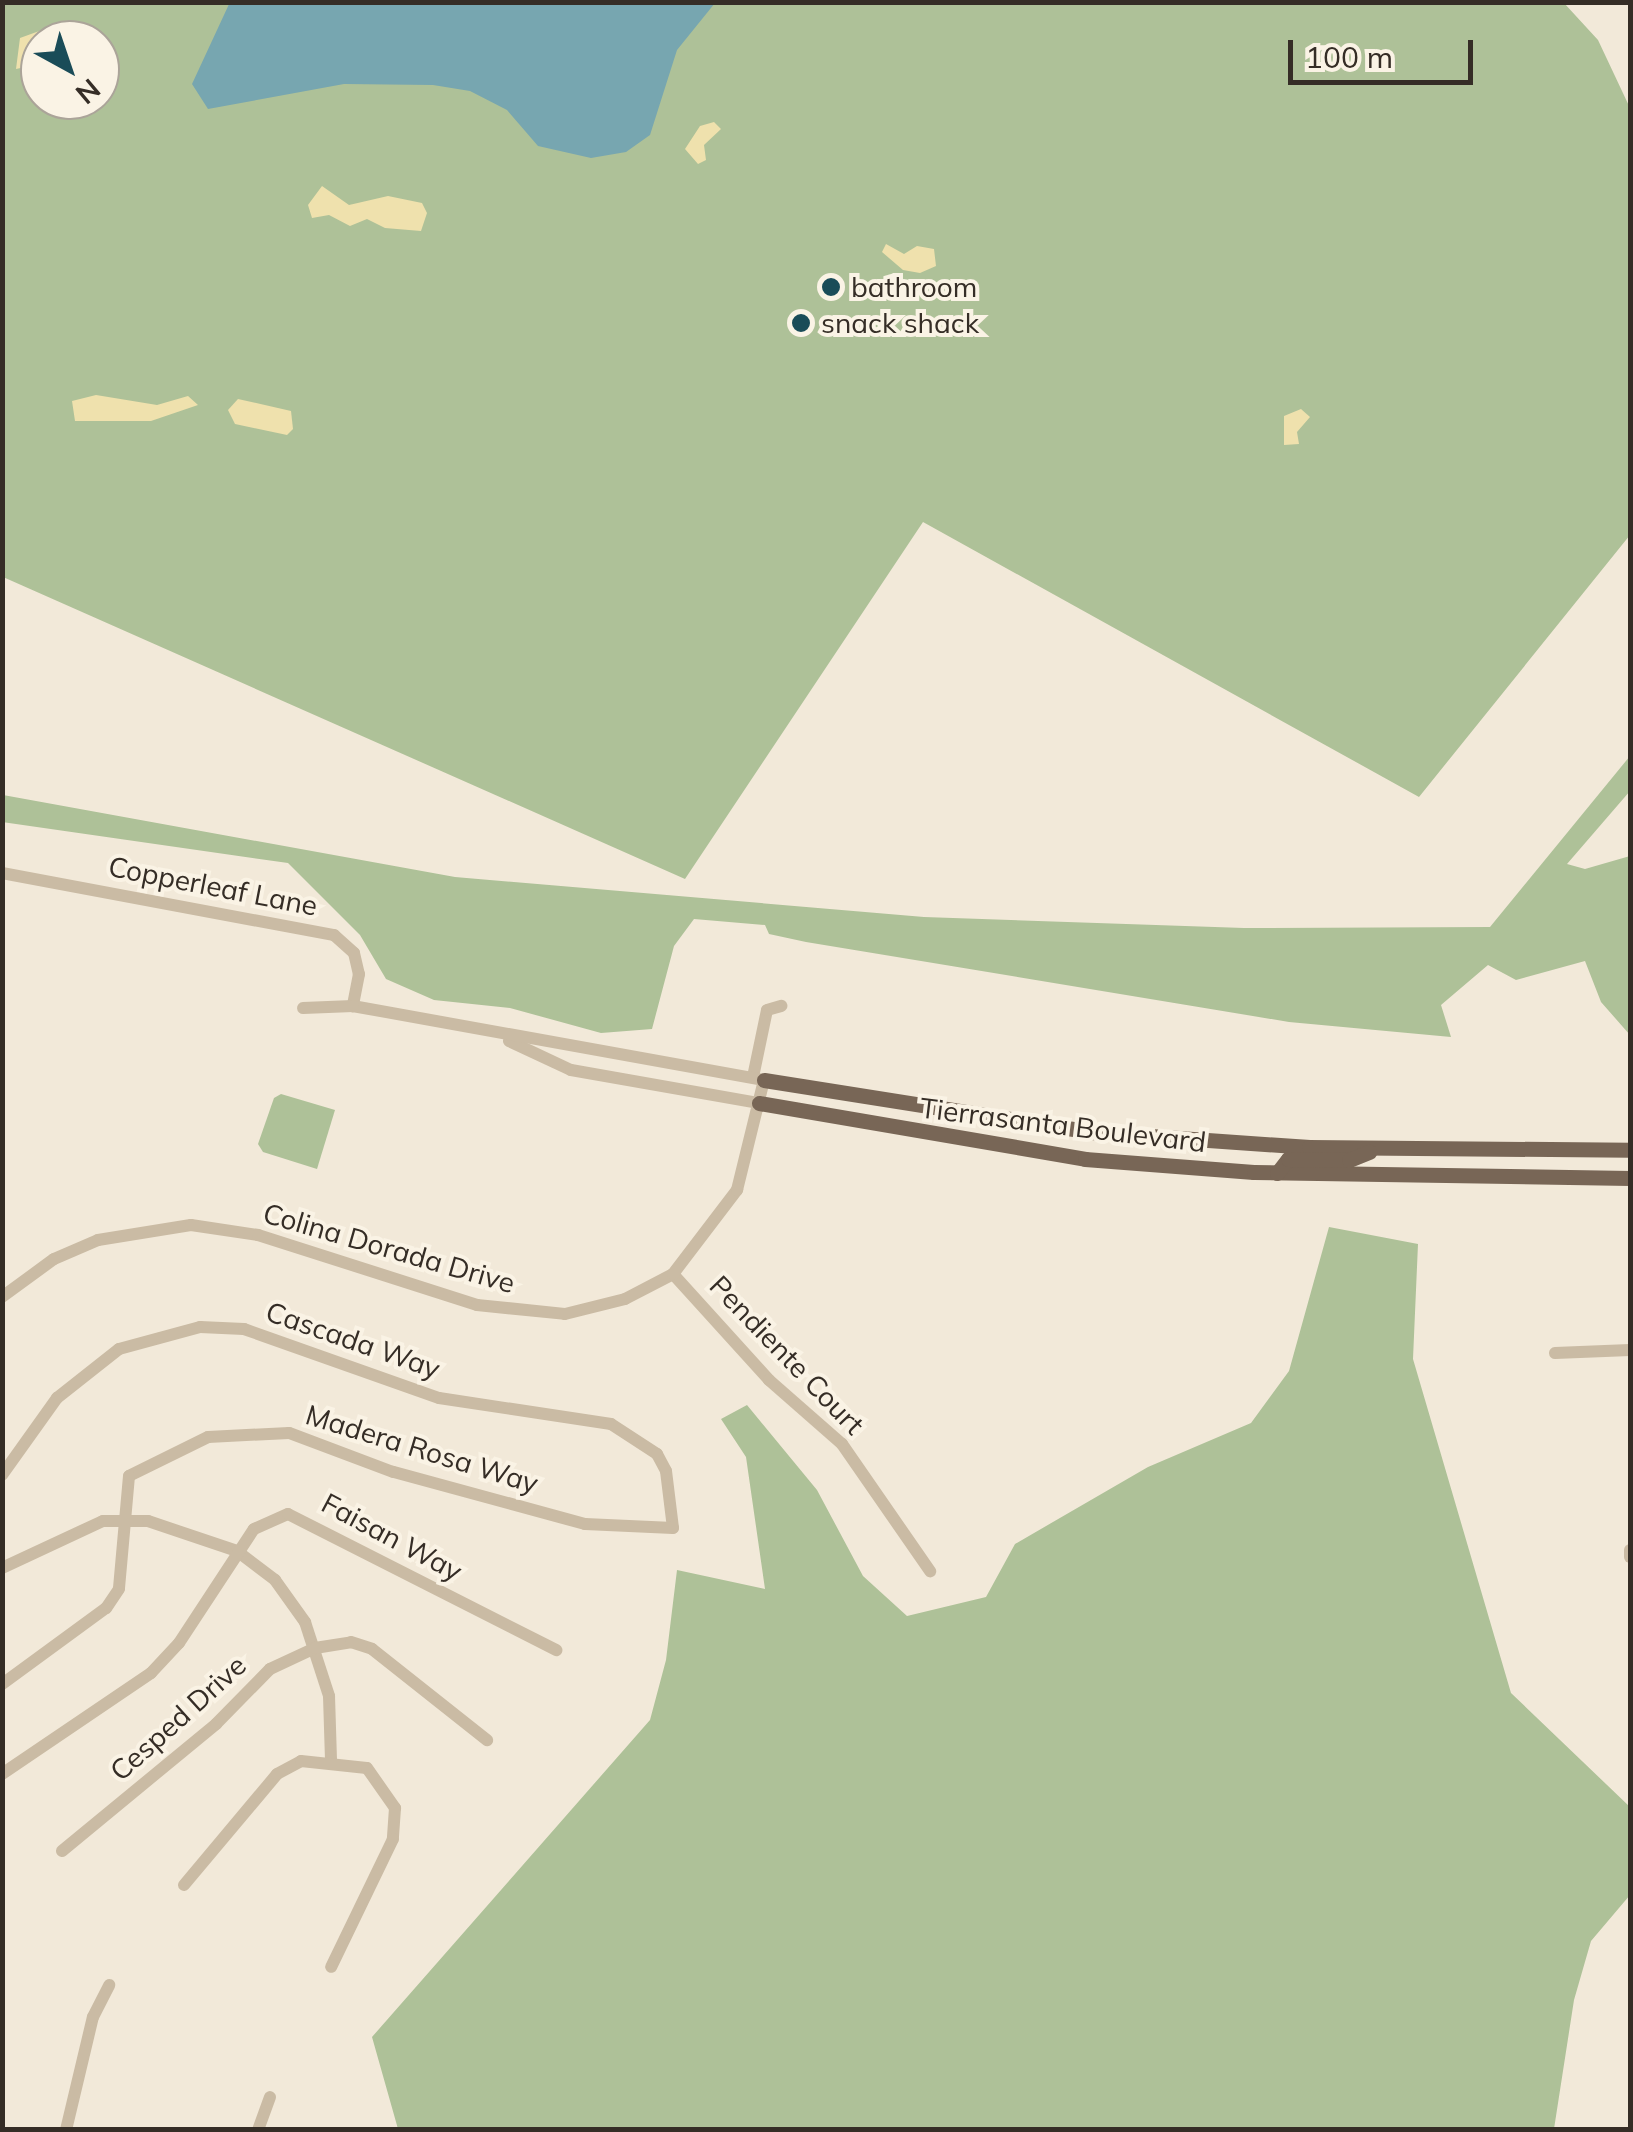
<!DOCTYPE html>
<html>
<head>
<meta charset="utf-8">
<style>
  body { margin:0 }
  #map { position:relative; width:1633px; height:2132px; overflow:hidden; background:#f2e9d9; font-family:Mulish,sans-serif }
  div>[style] { position:absolute }
  .green>* { inset:0; background:#aec198 }
  .sand>* { inset:0; background:#efe1ad }
  .water>* { inset:0; background:#77a6b0 }
  .minor>* { height:12px; margin:-6px; padding:0 6px; transform-origin:6px; border-radius:6px; background:#cabba4 }
  .major>* { height:15px; margin:-7.5px; padding:0 7.5px; transform-origin:7.5px; border-radius:7.5px; background:#786656 }
  .dots>* { width:28px; height:28px; translate:-50% -50%; box-sizing:border-box; border:5px solid #faf3e5; border-radius:50% }
  span { translate:-50% -50%; white-space:nowrap; text-align:center; line-height:1.15; -webkit-text-stroke:8px #faf3e5; paint-order:stroke }
  .poi-label { font-size:28px; color:#352d26 }
  .left { translate:0 -50%; text-align:left }
  .street-label { font-size:28px; color:#352d26 }
  .frame { position:absolute; inset:0; border:5px solid #352d26; pointer-events:none }
  .north { position:absolute; left:20px; top:20px; width:100px; height:100px; box-sizing:border-box; background:#faf3e5; border:2px solid #aba499; border-radius:50%; rotate:140deg; font-size:28px; font-weight:700; line-height:40px; text-align:center; color:#352d26 }
  .north::after { content:''; display:block; margin:auto; width:35px; height:45px; background:#1a4c58; clip-path:polygon(50% 0,100% 100%,50% 72%,0 100%) }
  .scale { position:absolute; left:1288px; top:40px; width:185px; height:45px; box-sizing:border-box; border:5px solid #352d26; border-top:0; padding-left:12px; font-size:30px; line-height:35px; white-space:nowrap; color:#352d26; -webkit-text-stroke:8px #faf3e5; paint-order:stroke }
</style>
</head>
<body>
<div id="map">
  <div class="green">
    <div style="clip-path:polygon(evenodd,3px 3px,1564px 3px,1598px 40px,1630px 108px,1630px 535px,1419px 797px,923px 522px,685px 879px,3px 577px,3px 3px,40px 40px,100px 40px,100px 100px,40px 100px,40px 40px)"></div>
    <div style="clip-path:polygon(1630px 756px,1630px 791px,1567px 864px,1585px 869px,1630px 856px,1630px 1035px,1601px 1002px,1585px 961px,1516px 980px,1488px 965px,1441px 1005px,1451px 1037px,1289px 1022px,806px 942px,769px 934px,765px 925px,694px 919px,674px 946px,652px 1029px,601px 1033px,510px 1008px,434px 1000px,386px 979px,360px 935px,288px 863px,2px 822px,3px 795px,455px 877px,924px 917px,1244px 928px,1490px 927px)"></div>
    <div style="clip-path:polygon(281px 1094px,335px 1110px,317px 1169px,263px 1152px,258px 1144px,274px 1098px)"></div>
    <div style="clip-path:polygon(1329px 1227px,1418px 1244px,1413px 1359px,1511px 1693px,1630px 1807px,1630px 1895px,1591px 1941px,1574px 2000px,1554px 2129px,398px 2129px,372px 2037px,650px 1720px,666px 1660px,677px 1570px,765px 1589px,746px 1457px,721px 1419px,747px 1405px,817px 1490px,863px 1576px,907px 1616px,986px 1597px,1015px 1544px,1148px 1467px,1251px 1423px,1289px 1371px)"></div>
  </div>
  <div class="sand">
    <div style="clip-path:polygon(42px 30px,51px 40px,40px 40px,25px 67px,16px 69px,20px 38px)"></div>
    <div style="clip-path:polygon(714px 122px,721px 129px,704px 145px,706px 160px,698px 164px,685px 149px,700px 126px)"></div>
    <div style="clip-path:polygon(322px 186px,349px 205px,388px 196px,422px 203px,427px 213px,421px 231px,385px 228px,367px 219px,350px 226px,329px 215px,312px 218px,308px 205px)"></div>
    <div style="clip-path:polygon(886px 244px,904px 254px,917px 246px,934px 249px,936px 266px,920px 273px,903px 270px,882px 252px)"></div>
    <div style="clip-path:polygon(96px 395px,157px 405px,188px 396px,198px 405px,151px 421px,75px 421px,72px 401px)"></div>
    <div style="clip-path:polygon(238px 399px,291px 411px,293px 429px,287px 435px,235px 424px,228px 410px)"></div>
    <div style="clip-path:polygon(1301px 409px,1310px 417px,1297px 432px,1299px 444px,1284px 445px,1284px 416px)"></div>
  </div>
  <div class="water">
    <div style="clip-path:polygon(230px 2px,715px 2px,715px 3px,677px 50px,650px 135px,626px 152px,591px 158px,538px 146px,507px 110px,470px 91px,433px 85px,344px 84px,208px 109px,192px 84px)"></div>
  </div>
  <div class="minor">
    <div style="left:2px;top:873px;width:338px;rotate:10.6deg"></div>
    <div style="left:334px;top:935px;width:27px;rotate:42deg"></div>
    <div style="left:354px;top:953px;width:22px;rotate:77deg"></div>
    <div style="left:359px;top:974px;width:33px;rotate:101deg"></div>
    <div style="left:509px;top:1041px;width:68px;rotate:25.1deg"></div>
    <div style="left:571px;top:1070px;width:191px;rotate:10deg"></div>
    <div style="left:753px;top:1077px;width:68px;rotate:-78.2deg"></div>
    <div style="left:767px;top:1010px;width:15px;rotate:-16deg"></div>
    <div style="left:673px;top:1274px;width:143px;rotate:47.8deg"></div>
    <div style="left:769px;top:1380px;width:97px;rotate:41.2deg"></div>
    <div style="left:842px;top:1444px;width:155px;rotate:55.3deg"></div>
    <div style="left:2px;top:1297px;width:64px;rotate:-36.2deg"></div>
    <div style="left:54px;top:1259px;width:48px;rotate:-23.4deg"></div>
    <div style="left:98px;top:1240px;width:94px;rotate:-9.2deg"></div>
    <div style="left:191px;top:1225px;width:68px;rotate:8.5deg"></div>
    <div style="left:258px;top:1235px;width:230px;rotate:17.7deg"></div>
    <div style="left:477px;top:1305px;width:88px;rotate:5.8deg"></div>
    <div style="left:565px;top:1314px;width:62px;rotate:-14deg"></div>
    <div style="left:625px;top:1299px;width:54px;rotate:-27.5deg"></div>
    <div style="left:673px;top:1274px;width:106px;rotate:-52.7deg"></div>
    <div style="left:737px;top:1190px;width:113px;rotate:-76.2deg"></div>
    <div style="left:764px;top:1080px;width:418px;rotate:-169.8deg"></div>
    <div style="left:353px;top:1006px;width:50px;rotate:177.7deg"></div>
    <div style="left:1555px;top:1353px;width:75px;rotate:-2.3deg"></div>
    <div style="left:2px;top:1475px;width:95px;rotate:-54.5deg"></div>
    <div style="left:57px;top:1398px;width:79px;rotate:-38.3deg"></div>
    <div style="left:119px;top:1349px;width:84px;rotate:-15.2deg"></div>
    <div style="left:200px;top:1327px;width:44px;rotate:2.6deg"></div>
    <div style="left:244px;top:1329px;width:207px;rotate:19.5deg"></div>
    <div style="left:439px;top:1398px;width:174px;rotate:8.6deg"></div>
    <div style="left:611px;top:1424px;width:55px;rotate:33.1deg"></div>
    <div style="left:657px;top:1454px;width:19px;rotate:62deg"></div>
    <div style="left:666px;top:1471px;width:57px;rotate:83deg"></div>
    <div style="left:673px;top:1528px;width:88px;rotate:-177.4deg"></div>
    <div style="left:585px;top:1524px;width:199px;rotate:-164.8deg"></div>
    <div style="left:393px;top:1472px;width:111px;rotate:-159.4deg"></div>
    <div style="left:289px;top:1433px;width:81px;rotate:177.2deg"></div>
    <div style="left:208px;top:1437px;width:88px;rotate:153.7deg"></div>
    <div style="left:129px;top:1476px;width:113px;rotate:95.1deg"></div>
    <div style="left:119px;top:1589px;width:23px;rotate:124deg"></div>
    <div style="left:106px;top:1608px;width:129px;rotate:143.8deg"></div>
    <div style="left:1630px;top:1550px;width:7px;rotate:90deg"></div>
    <div style="left:2px;top:1568px;width:111px;rotate:-25deg"></div>
    <div style="left:103px;top:1521px;width:45px"></div>
    <div style="left:148px;top:1521px;width:94px;rotate:18.6deg"></div>
    <div style="left:237px;top:1551px;width:48px;rotate:37.3deg"></div>
    <div style="left:275px;top:1580px;width:52px;rotate:54.5deg"></div>
    <div style="left:305px;top:1622px;width:78px;rotate:72deg"></div>
    <div style="left:329px;top:1696px;width:64px;rotate:88.2deg"></div>
    <div style="left:2px;top:1774px;width:180px;rotate:-34.1deg"></div>
    <div style="left:151px;top:1673px;width:41px;rotate:-47deg"></div>
    <div style="left:179px;top:1643px;width:136px;rotate:-56.7deg"></div>
    <div style="left:254px;top:1529px;width:37px;rotate:-24deg"></div>
    <div style="left:288px;top:1514px;width:301px;rotate:26.9deg"></div>
    <div style="left:62px;top:1851px;width:200px;rotate:-39.5deg"></div>
    <div style="left:216px;top:1724px;width:77px;rotate:-45.5deg"></div>
    <div style="left:270px;top:1669px;width:50px;rotate:-25deg"></div>
    <div style="left:315px;top:1648px;width:36px;rotate:-9deg"></div>
    <div style="left:351px;top:1642px;width:22px;rotate:18deg"></div>
    <div style="left:372px;top:1649px;width:147px;rotate:38.4deg"></div>
    <div style="left:184px;top:1885px;width:145px;rotate:-50deg"></div>
    <div style="left:277px;top:1774px;width:27px;rotate:-28deg"></div>
    <div style="left:301px;top:1761px;width:66px;rotate:6.1deg"></div>
    <div style="left:367px;top:1768px;width:49px;rotate:55deg"></div>
    <div style="left:395px;top:1808px;width:31px;rotate:94deg"></div>
    <div style="left:393px;top:1839px;width:142px;rotate:115.8deg"></div>
    <div style="left:66px;top:2130px;width:116px;rotate:-76.6deg"></div>
    <div style="left:93px;top:2017px;width:36px;rotate:-63deg"></div>
    <div style="left:258px;top:2130px;width:35px;rotate:-70deg"></div>
  </div>
  <div class="major">
    <div style="left:764px;top:1080px;width:334px;rotate:9deg"></div>
    <div style="left:1094px;top:1132px;width:216px;rotate:4deg"></div>
    <div style="left:1309px;top:1147px;width:321px;rotate:0.5deg"></div>
    <div style="left:759px;top:1103px;width:331px;rotate:9.7deg"></div>
    <div style="left:1085px;top:1159px;width:169px;rotate:4.4deg"></div>
    <div style="left:1254px;top:1172px;width:376px;rotate:0.9deg"></div>
    <div style="left:1277px;top:1173px;width:18px;rotate:-52deg"></div>
    <div style="left:1288px;top:1159px;width:61px;rotate:0.9deg"></div>
    <div style="left:1349px;top:1160px;width:22px;rotate:-22deg"></div>
  </div>
  <div class="dots">
    <div style="left:831px;top:287px;background:#1a4c58"></div>
    <div style="left:801px;top:323px;background:#1a4c58"></div>
  </div>
  <div class="poi-label">
    <span class="left" style="left:851px;top:287px">bathroom</span>
    <span class="left" style="left:821px;top:323px">snack shack</span>
  </div>
  <div class="street-label">
    <span style="left:213px;top:886px;rotate:11deg">Copperleaf Lane</span>
    <span style="left:1063px;top:1125px;rotate:7deg">Tierrasanta Boulevard</span>
    <span style="left:389px;top:1248px;rotate:16deg">Colina Dorada Drive</span>
    <span style="left:353px;top:1340px;rotate:19deg">Cascada Way</span>
    <span style="left:787px;top:1355px;rotate:46deg">Pendiente Court</span>
    <span style="left:422px;top:1449px;rotate:17deg">Madera Rosa Way</span>
    <span style="left:392px;top:1537px;rotate:28deg">Faisan Way</span>
    <span style="left:178px;top:1718px;rotate:-42deg">Cesped Drive</span>
  </div>
  <div class="frame"></div>
  <div class="north">N</div>
  <div class="scale">100 m</div>
</div>
</body>
</html>
